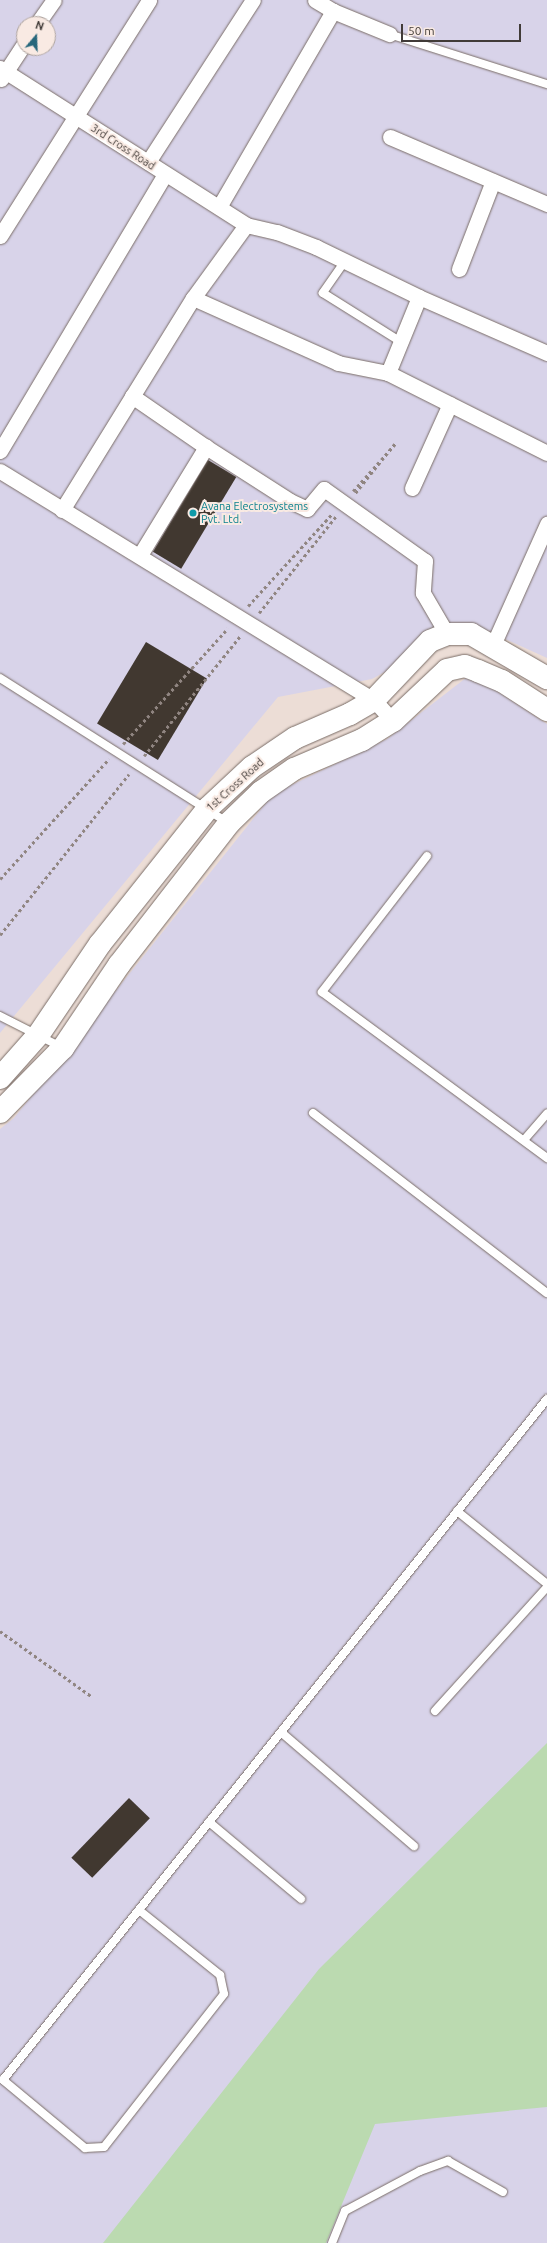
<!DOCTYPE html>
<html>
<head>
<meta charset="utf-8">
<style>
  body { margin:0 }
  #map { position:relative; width:547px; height:2243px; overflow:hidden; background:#ecddd6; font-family:Ubuntu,sans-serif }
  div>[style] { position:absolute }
  .industrial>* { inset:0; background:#d8d3e9 }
  .green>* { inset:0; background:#bbdab0 }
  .building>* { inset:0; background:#413830; transform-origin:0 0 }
  .path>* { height:2.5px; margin-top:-1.25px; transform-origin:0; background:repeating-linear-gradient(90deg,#908581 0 3px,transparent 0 6px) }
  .roads { filter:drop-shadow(0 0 1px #7a6d67) drop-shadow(0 0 1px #7a6d67) }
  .lane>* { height:8px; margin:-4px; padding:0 4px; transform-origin:4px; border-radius:4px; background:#fff }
  .street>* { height:15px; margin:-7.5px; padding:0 7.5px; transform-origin:7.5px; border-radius:7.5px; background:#fff }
  .secondary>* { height:22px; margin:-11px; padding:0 11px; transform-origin:11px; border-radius:11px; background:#fff }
  .dots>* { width:11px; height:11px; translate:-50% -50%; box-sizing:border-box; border:2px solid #f9eae3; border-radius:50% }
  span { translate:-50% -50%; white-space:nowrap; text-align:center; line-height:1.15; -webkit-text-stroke:4px #f9eae3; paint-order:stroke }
  .street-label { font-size:11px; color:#413b38 }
  .culture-label { font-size:11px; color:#0d838f }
  .left { translate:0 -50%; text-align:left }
  .north { position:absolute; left:16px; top:16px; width:40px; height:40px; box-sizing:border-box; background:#f9eae3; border:1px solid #afa49f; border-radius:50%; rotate:19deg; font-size:11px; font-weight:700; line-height:16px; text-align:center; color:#413b38 }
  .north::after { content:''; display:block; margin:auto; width:14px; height:18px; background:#27677c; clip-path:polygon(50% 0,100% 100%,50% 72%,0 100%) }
  .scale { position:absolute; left:401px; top:24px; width:120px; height:18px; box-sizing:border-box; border:2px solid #413b38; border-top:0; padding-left:5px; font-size:12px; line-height:14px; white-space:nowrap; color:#413b38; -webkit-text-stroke:3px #f9eae3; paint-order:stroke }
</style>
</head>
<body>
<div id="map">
  <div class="industrial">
    <div style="clip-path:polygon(evenodd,0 0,547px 0,547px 658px,472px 624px,372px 679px,278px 697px,0 1033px,0 0,24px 24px,48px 24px,48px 48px,24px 48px,24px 24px)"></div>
    <div style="clip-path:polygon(471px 674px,547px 724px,547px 2243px,0 2243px,0 1129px,14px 1118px,273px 794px,387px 739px)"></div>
  </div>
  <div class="green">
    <div style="clip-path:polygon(547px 1743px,547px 2107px,375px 2124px,326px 2243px,103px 2243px,319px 1969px)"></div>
  </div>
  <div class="building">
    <div style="left:208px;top:460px;width:33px;height:107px;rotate:31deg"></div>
    <div style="left:146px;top:642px;width:71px;height:95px;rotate:31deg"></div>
    <div style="left:129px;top:1798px;width:29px;height:83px;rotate:44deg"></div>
  </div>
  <div class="path">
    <div style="left:353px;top:491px;width:63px;rotate:-48.2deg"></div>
    <div style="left:395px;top:444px;width:63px;rotate:128.5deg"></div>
    <div style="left:248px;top:606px;width:125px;rotate:-47.6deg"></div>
    <div style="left:259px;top:613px;width:125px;rotate:-51.5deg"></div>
    <div style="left:123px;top:744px;width:156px;rotate:-47.8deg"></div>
    <div style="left:144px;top:756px;width:155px;rotate:-51.3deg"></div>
    <div style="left:0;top:879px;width:162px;rotate:-47.8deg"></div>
    <div style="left:0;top:935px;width:206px;rotate:-51.3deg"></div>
    <div style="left:0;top:1631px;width:112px;rotate:35.5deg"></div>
  </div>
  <div class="roads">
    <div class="lane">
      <div style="left:389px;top:34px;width:166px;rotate:17.6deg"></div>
      <div style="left:345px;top:261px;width:39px;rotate:125deg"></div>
      <div style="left:323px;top:293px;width:92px;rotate:32.1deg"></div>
      <div style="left:0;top:678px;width:269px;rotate:32.4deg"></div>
      <div style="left:427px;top:856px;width:172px;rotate:127.7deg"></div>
      <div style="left:322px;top:992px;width:280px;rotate:36.4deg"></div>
      <div style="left:0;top:1016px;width:68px;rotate:26.9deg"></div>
      <div style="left:313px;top:1113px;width:295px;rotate:37.6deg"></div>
      <div style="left:524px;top:1140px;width:35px;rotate:-49deg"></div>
      <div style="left:457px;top:1511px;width:116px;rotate:39deg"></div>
      <div style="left:435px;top:1711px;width:167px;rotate:-47.9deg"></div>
      <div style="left:282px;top:1733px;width:174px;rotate:40.6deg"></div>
      <div style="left:209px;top:1822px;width:120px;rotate:39.9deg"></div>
      <div style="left:139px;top:1910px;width:104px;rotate:38.7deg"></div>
      <div style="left:220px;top:1975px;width:19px;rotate:78deg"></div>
      <div style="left:224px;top:1994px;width:194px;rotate:128.1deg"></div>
      <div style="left:104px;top:2147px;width:19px;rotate:177deg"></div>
      <div style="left:85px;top:2148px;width:107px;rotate:-140.3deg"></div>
      <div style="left:3px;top:2080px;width:872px;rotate:-51.38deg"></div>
      <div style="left:332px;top:2243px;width:35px;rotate:-68deg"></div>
      <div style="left:345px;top:2211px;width:85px;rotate:-28.1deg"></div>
      <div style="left:420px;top:2171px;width:30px;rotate:-20deg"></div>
      <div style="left:448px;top:2161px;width:63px;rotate:29.4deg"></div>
    </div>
    <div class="street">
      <div style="left:315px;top:0;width:21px;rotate:31deg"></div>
      <div style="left:333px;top:11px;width:61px;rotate:22.3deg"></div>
      <div style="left:37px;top:24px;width:29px;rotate:-55deg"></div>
      <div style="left:0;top:68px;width:292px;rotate:32.5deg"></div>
      <div style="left:246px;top:225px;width:32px;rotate:13deg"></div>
      <div style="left:277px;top:232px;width:42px;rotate:21deg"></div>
      <div style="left:316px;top:247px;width:114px;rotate:25.9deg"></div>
      <div style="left:419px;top:297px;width:140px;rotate:23.6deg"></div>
      <div style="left:1px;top:79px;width:42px;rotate:-56.7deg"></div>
      <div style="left:390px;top:137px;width:171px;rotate:23.1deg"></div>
      <div style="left:148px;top:162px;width:193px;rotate:-57.1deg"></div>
      <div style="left:219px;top:207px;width:227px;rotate:-59.8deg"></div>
      <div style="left:0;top:236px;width:279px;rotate:-57.7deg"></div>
      <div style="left:459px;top:269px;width:94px;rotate:-68.9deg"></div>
      <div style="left:193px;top:298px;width:159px;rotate:24.1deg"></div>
      <div style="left:338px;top:363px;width:51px;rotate:11.3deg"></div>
      <div style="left:388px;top:373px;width:178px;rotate:26.7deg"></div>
      <div style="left:388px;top:373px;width:82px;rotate:-67.8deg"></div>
      <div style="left:132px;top:396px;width:90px;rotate:34.6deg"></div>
      <div style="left:0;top:451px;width:322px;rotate:-59.2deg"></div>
      <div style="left:0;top:471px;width:439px;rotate:31.5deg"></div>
      <div style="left:374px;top:700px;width:28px;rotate:48deg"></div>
      <div style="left:412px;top:488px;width:92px;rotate:-65.7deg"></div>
      <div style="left:62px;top:510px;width:249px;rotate:-58.3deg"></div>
      <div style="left:193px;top:298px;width:90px;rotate:-54deg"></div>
      <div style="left:140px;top:555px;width:127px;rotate:-58.6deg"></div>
      <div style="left:206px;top:447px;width:100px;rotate:32.7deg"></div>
      <div style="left:290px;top:501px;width:19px;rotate:25deg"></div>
      <div style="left:307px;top:509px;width:26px;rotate:-50deg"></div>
      <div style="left:324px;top:489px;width:124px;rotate:35.5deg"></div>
      <div style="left:425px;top:561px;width:32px;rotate:94deg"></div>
      <div style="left:423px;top:593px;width:48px;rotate:59.7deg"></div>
      <div style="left:493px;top:645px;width:133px;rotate:-65.9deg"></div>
    </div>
    <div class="secondary">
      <div style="left:0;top:1078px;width:59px;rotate:-48.4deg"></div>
      <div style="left:39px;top:1034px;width:109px;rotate:-55.9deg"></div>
      <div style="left:100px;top:944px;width:174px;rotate:-51.5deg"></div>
      <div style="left:208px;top:808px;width:60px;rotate:-43deg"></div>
      <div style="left:252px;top:767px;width:52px;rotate:-34deg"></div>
      <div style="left:295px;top:738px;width:60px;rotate:-23.6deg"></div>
      <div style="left:350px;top:714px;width:28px;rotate:-30deg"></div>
      <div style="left:374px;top:700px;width:81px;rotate:-46.5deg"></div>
      <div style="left:430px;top:641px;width:18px;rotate:-22deg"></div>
      <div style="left:447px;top:634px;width:24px"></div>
      <div style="left:471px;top:634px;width:88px;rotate:30.1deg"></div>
      <div style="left:0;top:1112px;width:90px;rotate:-45.5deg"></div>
      <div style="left:63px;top:1048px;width:100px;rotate:-56deg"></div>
      <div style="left:119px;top:965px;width:180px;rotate:-52.2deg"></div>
      <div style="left:229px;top:823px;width:45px;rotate:-44.1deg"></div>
      <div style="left:261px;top:792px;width:40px;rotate:-34.9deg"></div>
      <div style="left:294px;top:769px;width:74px;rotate:-23.1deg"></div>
      <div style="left:362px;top:740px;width:36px;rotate:-32deg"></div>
      <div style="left:393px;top:721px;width:74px;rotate:-43.4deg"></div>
      <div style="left:447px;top:670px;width:18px;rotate:-13deg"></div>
      <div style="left:465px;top:666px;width:14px;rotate:21deg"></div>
      <div style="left:478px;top:671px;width:26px;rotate:23deg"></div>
      <div style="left:502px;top:681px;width:54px;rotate:32.8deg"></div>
    </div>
  </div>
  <div class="dots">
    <div style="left:193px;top:513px;background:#0f9aa8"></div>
  </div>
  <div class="street-label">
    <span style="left:123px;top:147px;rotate:33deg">3rd Cross Road</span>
    <span style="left:235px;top:785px;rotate:-42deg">1st Cross Road</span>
  </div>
  <div class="culture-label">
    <span class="left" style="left:201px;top:513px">Avana Electrosystems<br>Pvt. Ltd.</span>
  </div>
  <div class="north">N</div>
  <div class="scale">50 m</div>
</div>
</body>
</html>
